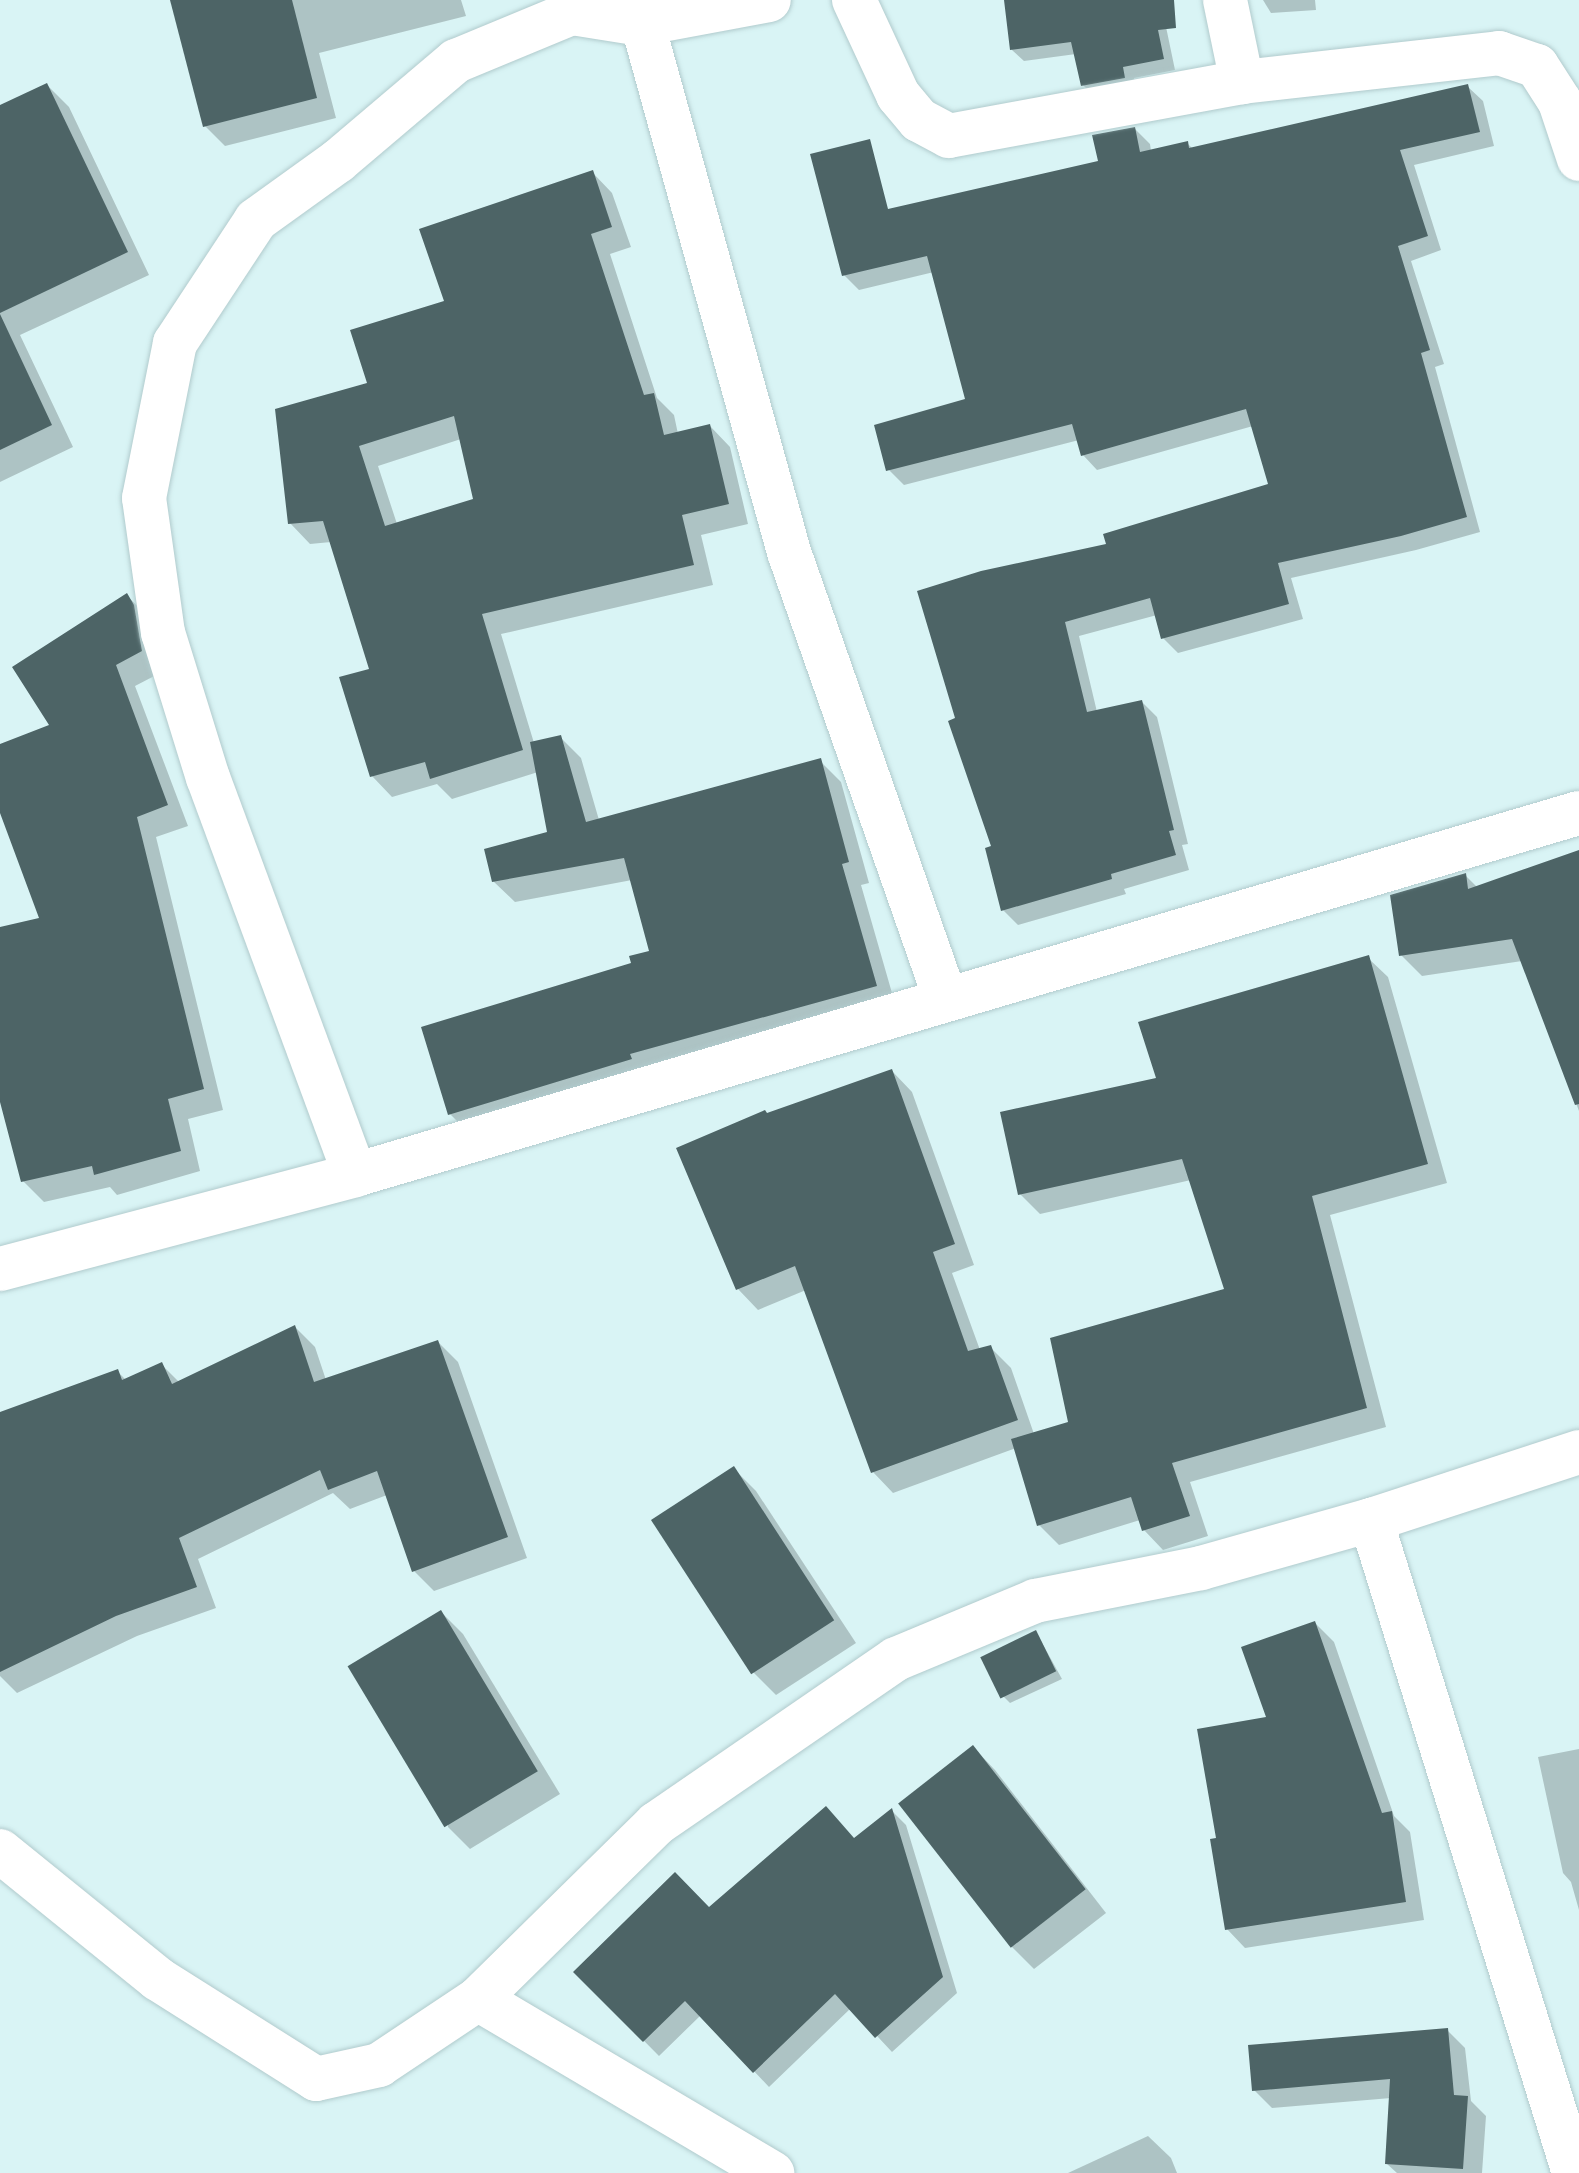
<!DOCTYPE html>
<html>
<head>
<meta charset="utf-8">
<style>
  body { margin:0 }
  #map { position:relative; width:1579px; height:2173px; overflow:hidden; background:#d9f4f5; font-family:"DejaVu Sans",sans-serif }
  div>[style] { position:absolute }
  .shadow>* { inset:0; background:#0003 }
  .building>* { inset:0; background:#4d6466; transform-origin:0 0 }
  .roads { filter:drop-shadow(0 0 2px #b1cbcd) drop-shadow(0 0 2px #b1cbcd) }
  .minor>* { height:44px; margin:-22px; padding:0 22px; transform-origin:22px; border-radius:22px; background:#fff }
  span { translate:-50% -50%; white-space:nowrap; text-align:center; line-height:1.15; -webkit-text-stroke:8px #f3fefe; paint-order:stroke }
</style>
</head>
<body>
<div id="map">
  <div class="shadow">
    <div style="clip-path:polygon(172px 0,461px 0,466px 16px,319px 53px,336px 118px,225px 146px,205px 126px)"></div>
    <div style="clip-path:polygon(1006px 0,1117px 0,1165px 22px,1175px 70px,1134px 78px,1136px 90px,1095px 97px,1083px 85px,1076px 54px,1024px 61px,1012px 50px)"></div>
    <div style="clip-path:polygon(1263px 0,1315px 0,1316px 10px,1271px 13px)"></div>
    <div style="clip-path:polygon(47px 85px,69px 107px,149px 275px,20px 335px,73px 447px,0 482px,0 107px)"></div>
    <div style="clip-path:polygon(1468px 87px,1483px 101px,1494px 146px,1414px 165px,1441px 250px,1411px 261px,1444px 364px,1435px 367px,1480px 532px,1416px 550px,1291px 578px,1303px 619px,1178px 653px,1163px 638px,1157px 615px,1079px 636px,1097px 712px,1142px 702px,1157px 717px,1188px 844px,1182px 845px,1189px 870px,1124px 889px,1126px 894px,1018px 925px,1003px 910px,994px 848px,957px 720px,1108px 545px,1271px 486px,1253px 426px,1097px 470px,1083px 455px,1079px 440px,904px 485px,889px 470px,968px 400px,934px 272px,859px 290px,844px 275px,1100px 163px,1135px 129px,1150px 144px,1151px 151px,1187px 143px,1193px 149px)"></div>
    <div style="clip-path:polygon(evenodd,592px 172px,612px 193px,631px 247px,610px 254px,657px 398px,674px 415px,678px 434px,710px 426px,730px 447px,748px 524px,701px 535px,713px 585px,501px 634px,534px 743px,560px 737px,581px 758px,599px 820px,820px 761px,841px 782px,869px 883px,861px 885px,896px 1007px,471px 1135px,450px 1114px,652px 953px,632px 880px,515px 902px,493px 881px,549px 834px,538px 772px,452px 799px,437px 784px,392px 797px,372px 776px,371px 670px,331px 542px,310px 544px,290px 523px,369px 384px,446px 302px,592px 172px,461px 439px,475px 500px,397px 524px,378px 466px,461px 439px)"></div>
    <div style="clip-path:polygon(127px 596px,148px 616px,162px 672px,135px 686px,188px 826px,156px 837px,223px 1110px,188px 1119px,200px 1171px,117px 1195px,110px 1187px,44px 1202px,23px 1181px,0 1094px,0 929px,42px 919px,0 808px,0 746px,52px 726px)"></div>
    <div style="clip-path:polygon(1579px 853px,1579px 1111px,1522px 961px,1422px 976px,1401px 955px,1465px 875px,1478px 888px)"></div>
    <div style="clip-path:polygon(1368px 958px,1388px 977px,1447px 1183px,1330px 1215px,1386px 1427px,1190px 1482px,1208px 1536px,1163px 1550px,1144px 1530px,1140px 1520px,1059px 1545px,1039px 1525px,1016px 1448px,893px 1493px,873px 1472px,806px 1290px,758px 1310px,738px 1289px,678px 1149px,892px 1071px,912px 1092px,974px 1265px,952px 1273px,980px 1350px,990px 1347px,1011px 1368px,1034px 1434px,1070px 1424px,1227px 1291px,1191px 1180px,1040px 1214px,1020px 1194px,1159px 1080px)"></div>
    <div style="clip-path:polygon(295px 1327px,315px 1347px,326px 1380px,438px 1342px,458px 1362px,527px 1558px,434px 1591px,414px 1571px,387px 1495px,350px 1509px,333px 1493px,198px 1559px,216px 1608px,137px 1636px,17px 1693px,0 1676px,0 1415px,117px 1371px,126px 1380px,161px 1364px,180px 1383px)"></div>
    <div style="clip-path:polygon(733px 1468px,756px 1491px,856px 1643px,776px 1695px,754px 1673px,654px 1521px)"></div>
    <div style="clip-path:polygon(441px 1612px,463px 1634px,560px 1794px,470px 1849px,448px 1827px)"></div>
    <div style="clip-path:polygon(1315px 1623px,1334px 1642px,1394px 1816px,1410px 1832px,1424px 1920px,1245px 1948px,1227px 1929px,1269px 1719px)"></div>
    <div style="clip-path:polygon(1036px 1632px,1062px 1679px,1010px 1703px,1003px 1696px)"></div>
    <div style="clip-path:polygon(973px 1747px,995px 1770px,1106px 1913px,1034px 1969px,1012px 1947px)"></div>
    <div style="clip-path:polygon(1579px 1749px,1579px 1910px,1571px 1882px,1563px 1873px,1538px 1757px)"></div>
    <div style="clip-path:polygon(892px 1811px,906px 1825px,957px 1993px,892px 2052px,851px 2008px,769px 2087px,701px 2015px,659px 2056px,576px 1972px,855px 1839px)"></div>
    <div style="clip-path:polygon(1447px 2030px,1465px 2048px,1471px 2101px,1486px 2116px,1482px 2173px,1397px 2173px,1387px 2164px,1391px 2098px,1272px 2108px,1254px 2090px)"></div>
    <div style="clip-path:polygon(1148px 2136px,1171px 2158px,1177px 2173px,1068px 2173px)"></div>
  </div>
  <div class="building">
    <div style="clip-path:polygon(170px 0,292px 0,317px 98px,203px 127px)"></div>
    <div style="clip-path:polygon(1004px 0,1174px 0,1176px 28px,1158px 30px,1164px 59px,1123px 67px,1125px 78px,1081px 86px,1071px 42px,1010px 50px)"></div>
    <div style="clip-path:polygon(47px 83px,128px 252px,0 313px,0 105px)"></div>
    <div style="clip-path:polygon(1468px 84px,1480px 132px,1400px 150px,1428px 236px,1398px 246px,1430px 350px,1421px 353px,1467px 517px,1401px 536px,1278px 563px,1289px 604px,1161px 639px,1150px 598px,1065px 622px,1087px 712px,1142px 700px,1174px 830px,1169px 831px,1176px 855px,1111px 874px,1112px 879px,1001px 911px,985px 848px,991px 846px,948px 721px,955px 718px,917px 591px,981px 571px,1106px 544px,1103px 534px,1268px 484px,1246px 409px,1081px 456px,1072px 424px,886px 471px,874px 425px,965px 399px,927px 256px,842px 276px,810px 154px,870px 139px,888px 209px,1098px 161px,1092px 135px,1135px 127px,1140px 152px,1188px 141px,1189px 148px)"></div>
    <div style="clip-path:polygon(evenodd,593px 170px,612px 227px,591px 234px,644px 395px,654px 393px,664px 435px,710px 424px,729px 504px,682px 515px,694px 565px,482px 614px,523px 750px,430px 779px,425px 762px,370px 777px,339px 677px,369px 669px,323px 521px,288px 524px,275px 409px,367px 383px,350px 330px,444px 301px,419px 229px,593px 170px,454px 416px,473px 499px,385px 526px,359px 446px,454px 416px)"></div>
    <div style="clip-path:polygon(0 314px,52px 425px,0 450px)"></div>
    <div style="clip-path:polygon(127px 593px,134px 605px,142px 651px,116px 665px,168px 805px,137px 817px,204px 1089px,168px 1099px,181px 1151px,94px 1175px,92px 1166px,21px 1182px,0 1102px,0 927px,39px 918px,0 813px,0 744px,49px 725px,12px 667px)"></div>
    <div style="clip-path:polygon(561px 735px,586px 822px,821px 758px,849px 862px,842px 864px,877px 986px,630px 1054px,632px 1059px,448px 1115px,421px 1027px,631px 963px,629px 956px,649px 951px,624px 858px,492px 882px,484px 849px,547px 832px,530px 742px)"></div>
    <div style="clip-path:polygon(1579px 850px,1579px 1104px,1575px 1105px,1512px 939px,1399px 956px,1390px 895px,1466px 873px,1468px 889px)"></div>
    <div style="clip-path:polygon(1369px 955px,1428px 1164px,1312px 1196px,1367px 1408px,1172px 1463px,1190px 1516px,1142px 1531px,1131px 1497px,1037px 1526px,1011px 1439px,1068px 1422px,1050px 1338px,1224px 1289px,1182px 1159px,1018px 1195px,1000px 1112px,1156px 1078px,1138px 1022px)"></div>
    <div style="clip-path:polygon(892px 1069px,955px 1244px,933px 1252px,968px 1351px,991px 1345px,1018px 1420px,871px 1473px,795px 1266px,736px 1290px,676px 1148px,765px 1110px,767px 1113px)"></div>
    <div style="clip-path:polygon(295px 1325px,314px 1382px,438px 1340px,508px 1537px,412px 1572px,377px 1471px,328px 1490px,320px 1470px,179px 1538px,197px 1587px,116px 1616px,0 1672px,0 1412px,118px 1369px,122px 1380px,162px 1362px,172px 1384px)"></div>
    <div style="left:734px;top:1466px;width:184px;height:99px;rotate:57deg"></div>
    <div style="left:441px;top:1610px;width:188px;height:109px;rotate:59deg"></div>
    <div style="clip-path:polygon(1315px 1621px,1382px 1813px,1392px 1811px,1406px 1902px,1225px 1930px,1210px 1839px,1216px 1838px,1197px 1729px,1266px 1717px,1241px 1647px)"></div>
    <div style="left:1036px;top:1630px;width:46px;height:62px;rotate:64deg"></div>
    <div style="left:973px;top:1745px;width:183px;height:95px;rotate:52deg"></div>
    <div style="clip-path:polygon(826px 1806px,854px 1838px,892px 1808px,943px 1977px,875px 2038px,835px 1994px,753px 2073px,685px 2001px,643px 2042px,573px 1972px,675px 1872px,709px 1907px)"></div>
    <div style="clip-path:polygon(1448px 2028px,1454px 2095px,1468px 2096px,1463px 2169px,1385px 2164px,1390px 2079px,1252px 2091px,1248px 2045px)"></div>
  </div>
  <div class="roads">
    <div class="minor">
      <div style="left:636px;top:0;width:573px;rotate:74.51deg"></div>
      <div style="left:789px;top:552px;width:472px;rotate:70.7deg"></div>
      <div style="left:854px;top:0;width:105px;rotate:65.1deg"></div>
      <div style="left:898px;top:95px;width:33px;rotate:50deg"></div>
      <div style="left:919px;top:120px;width:34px;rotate:28deg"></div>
      <div style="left:949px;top:136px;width:298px;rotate:-10.4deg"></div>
      <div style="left:1242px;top:82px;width:259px;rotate:-6.4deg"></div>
      <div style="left:1499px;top:53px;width:40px;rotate:18.9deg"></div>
      <div style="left:1537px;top:66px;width:43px;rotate:57.4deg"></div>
      <div style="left:1560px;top:102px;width:60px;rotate:71.6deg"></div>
      <div style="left:1225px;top:0;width:84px;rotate:78.3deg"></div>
      <div style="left:355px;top:1175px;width:423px;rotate:-110.3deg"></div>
      <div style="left:208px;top:778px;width:152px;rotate:-107.2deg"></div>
      <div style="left:163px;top:633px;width:136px;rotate:-98deg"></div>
      <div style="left:144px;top:498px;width:158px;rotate:-78.7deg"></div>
      <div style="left:175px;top:343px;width:147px;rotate:-56.6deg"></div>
      <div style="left:256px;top:220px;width:101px;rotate:-35.7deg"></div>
      <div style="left:338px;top:161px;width:155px;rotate:-40.3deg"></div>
      <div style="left:456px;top:61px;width:126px;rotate:-22.5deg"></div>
      <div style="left:572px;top:13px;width:70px;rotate:9.1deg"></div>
      <div style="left:641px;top:24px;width:130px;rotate:-10.6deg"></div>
      <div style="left:0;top:1269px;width:367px;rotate:-14.8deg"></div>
      <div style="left:355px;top:1175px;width:1276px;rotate:-16.48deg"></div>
      <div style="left:1371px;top:1520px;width:684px;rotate:72.73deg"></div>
      <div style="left:0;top:1851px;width:203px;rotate:39deg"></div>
      <div style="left:158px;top:1979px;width:187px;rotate:32.3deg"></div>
      <div style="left:316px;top:2079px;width:65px;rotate:-12.5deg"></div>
      <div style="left:379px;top:2065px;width:119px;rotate:-33.7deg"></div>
      <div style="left:478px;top:1999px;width:250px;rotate:-44.5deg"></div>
      <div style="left:656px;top:1824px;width:291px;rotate:-34.5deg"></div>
      <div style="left:896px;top:1659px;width:151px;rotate:-22.6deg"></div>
      <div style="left:1035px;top:1601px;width:169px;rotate:-11.2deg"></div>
      <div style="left:1201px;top:1568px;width:177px;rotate:-15.8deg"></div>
      <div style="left:1371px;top:1520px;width:219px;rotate:-18.1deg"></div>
      <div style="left:478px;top:1999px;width:342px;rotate:30.6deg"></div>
    </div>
  </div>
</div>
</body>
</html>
